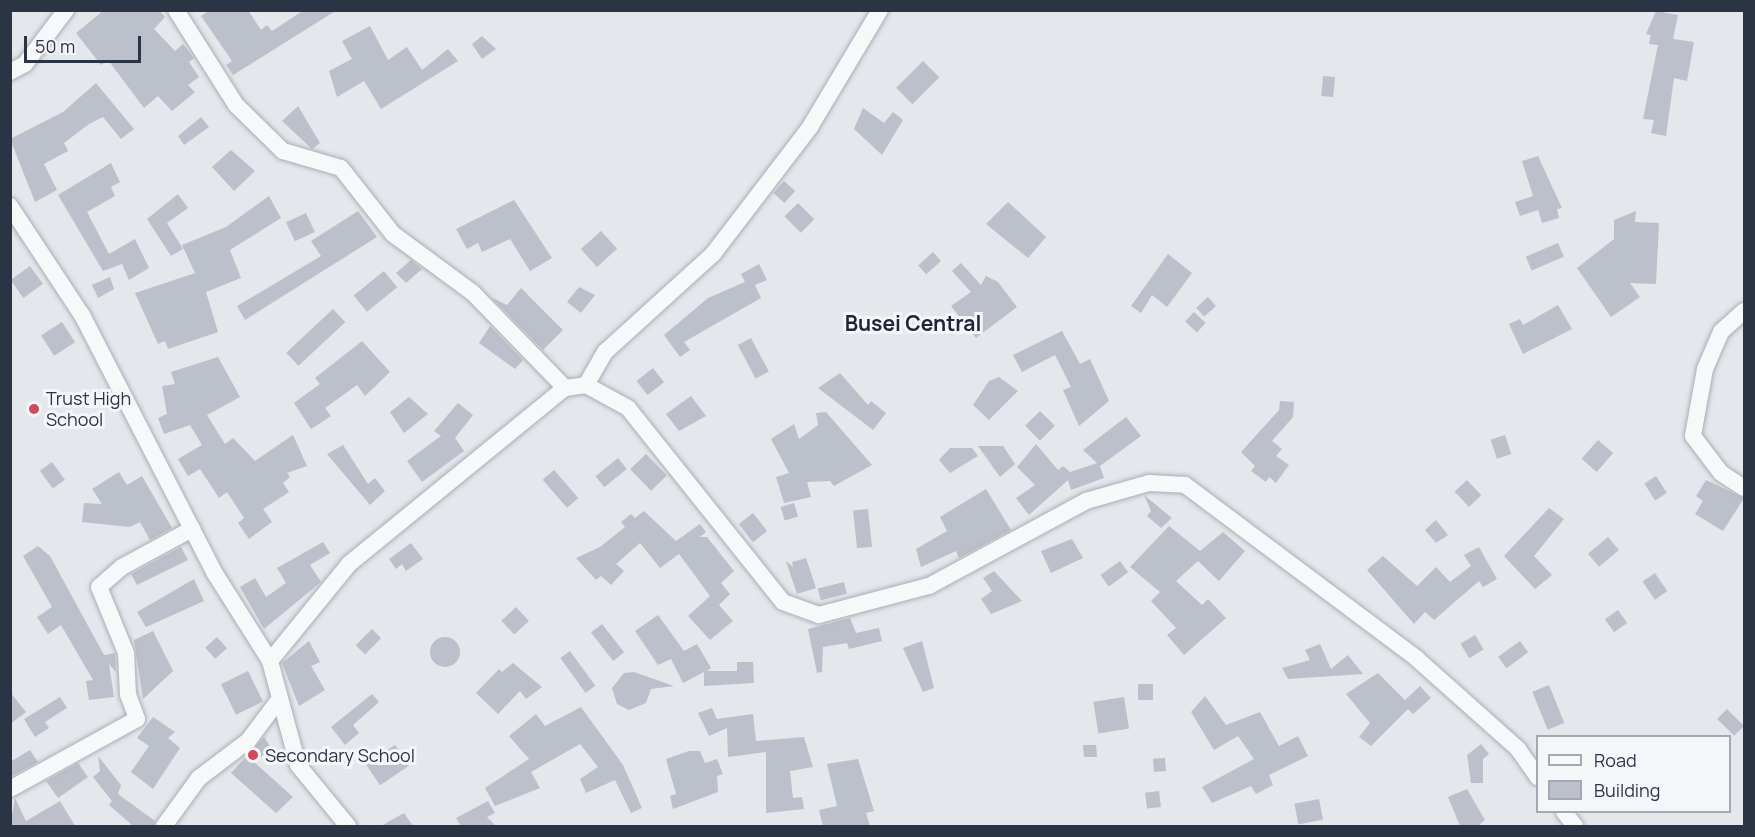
<!DOCTYPE html>
<html>
<head>
<meta charset="utf-8">
<style>
  body { margin:0 }
  #map { position:relative; width:1755px; height:837px; overflow:hidden; background:#e4e7ec; font-family:Manrope,sans-serif }
  div>[style] { position:absolute }
  .building>* { inset:0; background:#bbc0ca; transform-origin:0 0 }
  .round { border-radius:50% }
  .roads { filter:drop-shadow(0 0 2px #a9aeb7) drop-shadow(0 0 2px #a9aeb7) }
  .street>* { height:16px; margin:-8px; padding:0 8px; transform-origin:8px; border-radius:8px; background:#f7f8fa }
  .dots>* { width:16px; height:16px; translate:-50% -50%; box-sizing:border-box; border:3px solid #f4f6f9; border-radius:50% }
  span { translate:-50% -50%; white-space:nowrap; text-align:center; line-height:1.15; -webkit-text-stroke:6px #f4f6f9; paint-order:stroke }
  .poi-label { font-size:18px; color:#2b3445 }
  .left { translate:0 -50%; text-align:left }
  .quarter-label { font-size:21px; color:#1d2536; font-weight:700 }
  .frame { position:absolute; inset:0; border:12px solid #2b3445; pointer-events:none }
  .legend { position:absolute; left:1536px; top:735px; width:195px; height:78px; box-sizing:border-box; background:#f4f6f9; border:2px solid #a4a8b1; margin:0; padding:8px 10px; list-style:none; font-size:18px; color:#2b3445 }
  .legend li { display:flex; align-items:center; gap:12px; height:30px }
  .legend b { width:30px; border:2px solid #a4a8b1 }
  .scale { position:absolute; left:24px; top:36px; width:117px; height:27px; box-sizing:border-box; border:3px solid #2b3445; border-top:0; padding-left:8px; font-size:18px; line-height:21px; white-space:nowrap; color:#2b3445; -webkit-text-stroke:4px #f4f6f9; paint-order:stroke }
</style>
</head>
<body>
<div id="map">
  <div class="building">
    <div style="clip-path:polygon(104px 10px,159px 10px,165px 17px,154px 29px,175px 51px,183px 44px,194px 58px,189px 62px,199px 77px,188px 85px,195px 92px,172px 111px,158px 96px,144px 108px,108px 60px,101px 65px,76px 33px)"></div>
    <div style="clip-path:polygon(210px 10px,248px 10px,261px 30px,267px 25px,272px 31px,304px 10px,337px 10px,233px 75px,226px 65px,232px 61px,201px 16px)"></div>
    <div style="clip-path:polygon(1656px 11px,1678px 15px,1673px 39px,1694px 42px,1687px 81px,1674px 78px,1666px 136px,1651px 133px,1654px 120px,1643px 119px,1658px 45px,1649px 44px,1651px 35px,1646px 34px)"></div>
    <div style="clip-path:polygon(370px 26px,388px 60px,407px 47px,422px 70px,448px 49px,458px 61px,381px 109px,364px 81px,337px 97px,329px 71px,352px 59px,342px 41px)"></div>
    <div style="clip-path:polygon(482px 36px,496px 49px,482px 59px,472px 44px)"></div>
    <div style="left:923px;top:61px;width:23px;height:38px;rotate:45deg"></div>
    <div style="left:1323px;top:76px;width:12px;height:20px;rotate:5deg"></div>
    <div style="clip-path:polygon(96px 83px,134px 129px,121px 139px,103px 117px,89px 124px,64px 143px,68px 151px,44px 164px,57px 190px,35px 202px,10px 139px,63px 112px)"></div>
    <div style="clip-path:polygon(298px 106px,320px 143px,312px 149px,282px 121px)"></div>
    <div style="clip-path:polygon(863px 108px,884px 123px,893px 112px,903px 120px,882px 155px,854px 129px)"></div>
    <div style="clip-path:polygon(201px 117px,209px 127px,184px 145px,178px 136px)"></div>
    <div style="clip-path:polygon(231px 150px,255px 171px,234px 191px,212px 167px)"></div>
    <div style="clip-path:polygon(1538px 156px,1562px 208px,1557px 209px,1559px 218px,1542px 223px,1538px 210px,1520px 216px,1515px 202px,1533px 196px,1522px 161px)"></div>
    <div style="clip-path:polygon(111px 163px,120px 182px,111px 187px,115px 196px,87px 212px,109px 254px,135px 239px,149px 268px,129px 280px,122px 264px,103px 271px,58px 195px)"></div>
    <div style="left:784px;top:181px;width:15px;height:16px;rotate:42deg"></div>
    <div style="clip-path:polygon(178px 194px,188px 208px,167px 223px,183px 249px,171px 256px,147px 219px)"></div>
    <div style="clip-path:polygon(269px 196px,281px 218px,230px 250px,241px 278px,206px 292px,218px 332px,168px 349px,165px 341px,158px 344px,135px 293px,195px 273px,182px 245px,226px 227px)"></div>
    <div style="clip-path:polygon(514px 200px,552px 258px,530px 271px,510px 239px,482px 252px,478px 243px,467px 249px,456px 229px)"></div>
    <div style="clip-path:polygon(1008px 202px,1046px 237px,1028px 258px,986px 224px)"></div>
    <div style="left:798px;top:203px;width:23px;height:19px;rotate:45deg"></div>
    <div style="clip-path:polygon(358px 211px,377px 237px,245px 320px,237px 306px,321px 256px,311px 241px)"></div>
    <div style="clip-path:polygon(1636px 211px,1635px 222px,1659px 223px,1656px 284px,1630px 283px,1640px 297px,1611px 317px,1577px 268px,1614px 239px,1614px 220px)"></div>
    <div style="left:306px;top:213px;width:21px;height:22px;rotate:65deg"></div>
    <div style="left:601px;top:231px;width:24px;height:27px;rotate:48deg"></div>
    <div style="left:1558px;top:243px;width:15px;height:35px;rotate:67deg"></div>
    <div style="left:933px;top:252px;width:12px;height:20px;rotate:48deg"></div>
    <div style="clip-path:polygon(1168px 254px,1192px 273px,1167px 307px,1152px 295px,1141px 313px,1131px 306px)"></div>
    <div style="clip-path:polygon(411px 260px,422px 269px,406px 283px,396px 273px)"></div>
    <div style="clip-path:polygon(961px 263px,981px 285px,986px 276px,998px 282px,1017px 307px,976px 338px,951px 306px,971px 292px,952px 271px)"></div>
    <div style="clip-path:polygon(759px 264px,767px 280px,755px 285px,761px 298px,684px 342px,690px 350px,680px 357px,664px 335px,708px 298px,745px 282px,741px 274px)"></div>
    <div style="left:30px;top:266px;width:22px;height:24px;rotate:54deg"></div>
    <div style="left:384px;top:271px;width:21px;height:39px;rotate:51deg"></div>
    <div style="clip-path:polygon(110px 277px,114px 289px,98px 298px,92px 285px)"></div>
    <div style="clip-path:polygon(579px 287px,595px 295px,581px 313px,567px 302px)"></div>
    <div style="clip-path:polygon(521px 288px,563px 330px,543px 350px,492px 298px,507px 305px)"></div>
    <div style="left:1208px;top:297px;width:12px;height:16px;rotate:48deg"></div>
    <div style="clip-path:polygon(1558px 305px,1572px 329px,1523px 354px,1509px 324px,1520px 319px,1523px 325px)"></div>
    <div style="left:333px;top:309px;width:18px;height:64px;rotate:47deg"></div>
    <div style="left:1194px;top:312px;width:16px;height:13px;rotate:43deg"></div>
    <div style="left:62px;top:322px;width:24px;height:25px;rotate:57deg"></div>
    <div style="clip-path:polygon(490px 326px,523px 360px,515px 369px,479px 343px)"></div>
    <div style="clip-path:polygon(1062px 331px,1080px 364px,1090px 359px,1109px 401px,1079px 426px,1063px 390px,1071px 387px,1055px 355px,1022px 372px,1013px 355px)"></div>
    <div style="left:751px;top:338px;width:38px;height:15px;rotate:62deg"></div>
    <div style="clip-path:polygon(362px 341px,390px 372px,365px 396px,357px 385px,325px 408px,331px 416px,311px 429px,294px 403px,320px 384px,315px 378px)"></div>
    <div style="clip-path:polygon(218px 357px,240px 397px,207px 415px,225px 444px,233px 438px,255px 461px,293px 435px,307px 466px,287px 473px,290px 477px,283px 483px,289px 492px,263px 509px,272px 522px,249px 539px,238px 523px,244px 518px,227px 492px,219px 498px,200px 469px,188px 476px,178px 459px,202px 445px,190px 425px,164px 434px,158px 418px,167px 414px,162px 386px,175px 384px,171px 372px)"></div>
    <div style="left:653px;top:368px;width:18px;height:21px;rotate:52deg"></div>
    <div style="clip-path:polygon(840px 373px,868px 405px,871px 401px,886px 413px,873px 430px,818px 388px)"></div>
    <div style="clip-path:polygon(999px 377px,1018px 391px,989px 420px,973px 405px,989px 381px)"></div>
    <div style="clip-path:polygon(691px 396px,706px 416px,679px 431px,666px 414px)"></div>
    <div style="clip-path:polygon(409px 397px,428px 414px,404px 433px,390px 412px)"></div>
    <div style="clip-path:polygon(1280px 401px,1294px 402px,1293px 417px,1272px 441px,1282px 449px,1276px 456px,1289px 465px,1276px 483px,1269px 477px,1266px 482px,1251px 471px,1255px 466px,1241px 452px,1279px 410px)"></div>
    <div style="clip-path:polygon(458px 403px,473px 415px,455px 438px,464px 451px,422px 482px,407px 461px,441px 436px,434px 431px)"></div>
    <div style="left:1040px;top:411px;width:21px;height:21px;rotate:45deg"></div>
    <div style="clip-path:polygon(826px 412px,872px 465px,834px 486px,830px 481px,807px 482px,811px 497px,784px 503px,776px 477px,789px 473px,771px 439px,794px 424px,799px 439px,818px 425px,816px 413px)"></div>
    <div style="clip-path:polygon(1126px 417px,1141px 436px,1100px 466px,1104px 478px,1071px 490px,1068px 480px,1029px 515px,1016px 498px,1035px 485px,1017px 467px,1036px 444px,1058px 470px,1063px 466px,1070px 472px,1097px 463px,1083px 450px)"></div>
    <div style="left:1505px;top:435px;width:20px;height:15px;rotate:72deg"></div>
    <div style="left:1598px;top:440px;width:20px;height:25px;rotate:41deg"></div>
    <div style="clip-path:polygon(343px 445px,368px 484px,375px 478px,385px 491px,370px 505px,327px 454px)"></div>
    <div style="clip-path:polygon(978px 446px,1003px 446px,1015px 464px,1000px 477px)"></div>
    <div style="clip-path:polygon(950px 448px,972px 448px,978px 456px,950px 473px,939px 460px)"></div>
    <div style="left:646px;top:454px;width:30px;height:22px;rotate:46deg"></div>
    <div style="left:618px;top:458px;width:14px;height:29px;rotate:51deg"></div>
    <div style="left:52px;top:462px;width:22px;height:15px;rotate:54deg"></div>
    <div style="left:554px;top:470px;width:37px;height:15px;rotate:49deg"></div>
    <div style="clip-path:polygon(119px 472px,127px 485px,142px 476px,172px 528px,150px 540px,140px 522px,130px 527px,82px 522px,84px 503px,102px 504px,92px 489px)"></div>
    <div style="left:1656px;top:476px;width:20px;height:14px;rotate:57deg"></div>
    <div style="left:1467px;top:480px;width:21px;height:17px;rotate:47deg"></div>
    <div style="clip-path:polygon(1706px 480px,1744px 498px,1723px 531px,1695px 514px,1703px 501px,1696px 496px)"></div>
    <div style="clip-path:polygon(986px 489px,1011px 530px,959px 558px,956px 551px,921px 567px,916px 549px,947px 531px,940px 517px)"></div>
    <div style="clip-path:polygon(1144px 495px,1172px 518px,1161px 528px,1147px 516px,1151px 511px)"></div>
    <div style="left:794px;top:503px;width:14px;height:14px;rotate:73deg"></div>
    <div style="clip-path:polygon(1549px 508px,1564px 519px,1534px 556px,1552px 575px,1535px 589px,1504px 556px)"></div>
    <div style="left:868px;top:509px;width:38px;height:15px;rotate:84deg"></div>
    <div style="clip-path:polygon(644px 511px,676px 541px,700px 524px,706px 532px,700px 537px,707px 537px,734px 571px,721px 583px,730px 594px,719px 605px,733px 621px,710px 640px,688px 616px,710px 596px,679px 554px,660px 568px,640px 543px,616px 564px,624px 571px,611px 585px,601px 576px,596px 580px,576px 558px,600px 547px,625px 527px,621px 522px,631px 514px,635px 518px)"></div>
    <div style="left:753px;top:513px;width:23px;height:18px;rotate:52deg"></div>
    <div style="clip-path:polygon(1436px 520px,1448px 535px,1436px 543px,1425px 530px)"></div>
    <div style="clip-path:polygon(1169px 526px,1200px 551px,1223px 532px,1245px 551px,1219px 581px,1198px 561px,1176px 581px,1202px 605px,1208px 599px,1226px 618px,1184px 655px,1167px 635px,1176px 628px,1151px 601px,1160px 592px,1130px 567px)"></div>
    <div style="left:1608px;top:537px;width:17px;height:26px;rotate:50deg"></div>
    <div style="clip-path:polygon(1072px 539px,1083px 558px,1051px 573px,1041px 551px)"></div>
    <div style="clip-path:polygon(323px 542px,330px 553px,310px 565px,321px 582px,264px 629px,240px 587px,255px 578px,266px 597px,286px 583px,277px 568px)"></div>
    <div style="clip-path:polygon(411px 543px,423px 559px,406px 571px,402px 564px,396px 569px,389px 559px)"></div>
    <div style="clip-path:polygon(38px 546px,50px 556px,104px 655px,115px 653px,116px 672px,109px 664px,114px 697px,89px 700px,86px 681px,93px 680px,61px 625px,48px 634px,37px 617px,52px 607px,23px 556px)"></div>
    <div style="clip-path:polygon(181px 547px,188px 560px,137px 585px,131px 574px)"></div>
    <div style="clip-path:polygon(1479px 547px,1497px 579px,1483px 587px,1479px 581px,1434px 620px,1425px 612px,1414px 624px,1367px 570px,1383px 556px,1417px 586px,1436px 567px,1450px 582px,1471px 566px,1464px 555px)"></div>
    <div style="clip-path:polygon(806px 558px,816px 588px,797px 594px,786px 561px,793px 567px,792px 562px)"></div>
    <div style="left:1120px;top:561px;width:14px;height:24px;rotate:54deg"></div>
    <div style="clip-path:polygon(994px 571px,1022px 601px,991px 614px,981px 599px,992px 591px,983px 578px)"></div>
    <div style="left:1655px;top:573px;width:22px;height:15px;rotate:56deg"></div>
    <div style="clip-path:polygon(194px 579px,204px 601px,146px 627px,137px 612px)"></div>
    <div style="left:844px;top:582px;width:12px;height:27px;rotate:76deg"></div>
    <div style="left:516px;top:607px;width:19px;height:20px;rotate:47deg"></div>
    <div style="left:1618px;top:610px;width:16px;height:16px;rotate:55deg"></div>
    <div style="clip-path:polygon(658px 615px,684px 651px,697px 644px,711px 668px,707px 671px,737px 671px,737px 662px,753px 662px,754px 683px,704px 686px,704px 672px,683px 683px,671px 659px,658px 665px,635px 631px)"></div>
    <div style="clip-path:polygon(850px 618px,856px 633px,879px 628px,882px 641px,849px 649px,847px 643px,823px 647px,822px 672px,817px 673px,808px 629px)"></div>
    <div style="left:602px;top:624px;width:36px;height:14px;rotate:52deg"></div>
    <div style="left:372px;top:629px;width:13px;height:23px;rotate:45deg"></div>
    <div style="clip-path:polygon(153px 631px,173px 671px,143px 699px,134px 640px)"></div>
    <div style="left:1475px;top:635px;width:17px;height:17px;rotate:59deg"></div>
    <div class="round" style="left:430px;top:637px;width:30px;height:30px"></div>
    <div style="left:217px;top:637px;width:15px;height:16px;rotate:48deg"></div>
    <div style="clip-path:polygon(309px 641px,320px 662px,311px 666px,325px 690px,299px 706px,282px 663px)"></div>
    <div style="clip-path:polygon(922px 641px,934px 688px,923px 692px,903px 648px)"></div>
    <div style="left:1520px;top:641px;width:14px;height:27px;rotate:54deg"></div>
    <div style="clip-path:polygon(1320px 644px,1331px 669px,1348px 655px,1363px 674px,1288px 679px,1282px 668px,1310px 660px,1305px 650px)"></div>
    <div style="left:570px;top:651px;width:43px;height:12px;rotate:54deg"></div>
    <div style="clip-path:polygon(513px 663px,542px 687px,526px 699px,520px 691px,498px 714px,476px 693px,499px 669px,502px 672px)"></div>
    <div style="left:248px;top:671px;width:34px;height:30px;rotate:64deg"></div>
    <div style="clip-path:polygon(634px 672px,674px 686px,651px 689px,646px 703px,629px 710px,617px 704px,612px 688px,624px 673px)"></div>
    <div style="clip-path:polygon(1378px 673px,1405px 700px,1420px 686px,1431px 698px,1413px 714px,1408px 709px,1371px 746px,1359px 737px,1370px 723px,1346px 694px)"></div>
    <div style="left:1138px;top:684px;width:15px;height:16px"></div>
    <div style="left:1549px;top:685px;width:41px;height:18px;rotate:68deg"></div>
    <div style="clip-path:polygon(10px 692px,26px 712px,10px 724px)"></div>
    <div style="clip-path:polygon(372px 694px,379px 702px,353px 725px,359px 733px,345px 745px,331px 727px)"></div>
    <div style="clip-path:polygon(1205px 696px,1226px 725px,1260px 712px,1279px 746px,1298px 736px,1308px 756px,1269px 775px,1273px 785px,1256px 794px,1251px 786px,1212px 803px,1202px 787px,1254px 759px,1238px 736px,1214px 750px,1191px 712px)"></div>
    <div style="clip-path:polygon(60px 697px,67px 708px,45px 722px,49px 728px,35px 737px,24px 719px)"></div>
    <div style="left:1124px;top:697px;width:32px;height:31px;rotate:81deg"></div>
    <div style="clip-path:polygon(581px 707px,623px 765px,642px 808px,631px 813px,615px 780px,586px 793px,580px 779px,598px 767px,580px 744px,531px 772px,540px 788px,495px 806px,485px 788px,529px 759px,509px 736px,536px 714px,545px 726px)"></div>
    <div style="clip-path:polygon(712px 708px,717px 719px,753px 714px,756px 741px,804px 737px,813px 767px,790px 771px,793px 798px,802px 797px,804px 809px,766px 813px,766px 752px,728px 757px,727px 728px,709px 736px,698px 713px)"></div>
    <div style="left:1727px;top:709px;width:24px;height:14px;rotate:45deg"></div>
    <div style="clip-path:polygon(153px 717px,175px 732px,168px 738px,180px 748px,153px 789px,131px 772px,149px 746px,137px 738px)"></div>
    <div style="clip-path:polygon(264px 737px,272px 749px,254px 762px,293px 797px,276px 813px,231px 773px)"></div>
    <div style="clip-path:polygon(1481px 744px,1489px 754px,1483px 759px,1483px 783px,1471px 783px,1467px 755px)"></div>
    <div style="left:395px;top:745px;width:25px;height:35px;rotate:56deg"></div>
    <div style="clip-path:polygon(1083px 745px,1096px 745px,1097px 757px,1084px 757px)"></div>
    <div style="clip-path:polygon(30px 750px,38px 762px,10px 777px,10px 762px)"></div>
    <div style="clip-path:polygon(689px 751px,700px 751px,705px 763px,717px 759px,723px 774px,717px 776px,718px 792px,673px 809px,670px 796px,676px 794px,666px 759px)"></div>
    <div style="clip-path:polygon(98px 756px,121px 785px,118px 794px,155px 821px,154px 826px,133px 826px,109px 805px,112px 801px,93px 777px,100px 771px)"></div>
    <div style="left:1165px;top:758px;width:13px;height:12px;rotate:86deg"></div>
    <div style="clip-path:polygon(858px 759px,874px 811px,866px 813px,870px 826px,823px 826px,819px 810px,837px 806px,827px 764px)"></div>
    <div style="clip-path:polygon(78px 763px,88px 777px,58px 798px,46px 781px)"></div>
    <div style="clip-path:polygon(1467px 789px,1485px 820px,1478px 826px,1460px 826px,1448px 797px)"></div>
    <div style="left:1159px;top:791px;width:16px;height:14px;rotate:83deg"></div>
    <div style="clip-path:polygon(15px 798px,26px 821px,60px 801px,75px 826px,10px 826px)"></div>
    <div style="left:1319px;top:799px;width:21px;height:25px;rotate:79deg"></div>
    <div style="clip-path:polygon(488px 801px,495px 813px,487px 817px,496px 826px,461px 826px,456px 818px)"></div>
    <div style="clip-path:polygon(404px 813px,413px 826px,381px 826px)"></div>
  </div>
  <div class="roads">
    <div class="street">
      <div style="left:176px;top:10px;width:112px;rotate:57.7deg"></div>
      <div style="left:236px;top:105px;width:66px;rotate:44.4deg"></div>
      <div style="left:283px;top:151px;width:60px;rotate:16.3deg"></div>
      <div style="left:341px;top:168px;width:84px;rotate:51.8deg"></div>
      <div style="left:393px;top:234px;width:99px;rotate:36.4deg"></div>
      <div style="left:473px;top:293px;width:132px;rotate:45.9deg"></div>
      <div style="left:10px;top:72px;width:17px;rotate:-28deg"></div>
      <div style="left:25px;top:64px;width:68px;rotate:-52.8deg"></div>
      <div style="left:10px;top:206px;width:131px;rotate:56.6deg"></div>
      <div style="left:82px;top:315px;width:289px;rotate:62.8deg"></div>
      <div style="left:214px;top:572px;width:105px;rotate:57.8deg"></div>
      <div style="left:270px;top:661px;width:108px;rotate:74.9deg"></div>
      <div style="left:298px;top:765px;width:79px;rotate:50.7deg"></div>
      <div style="left:1744px;top:311px;width:31px;rotate:138deg"></div>
      <div style="left:1721px;top:332px;width:40px;rotate:113.4deg"></div>
      <div style="left:1705px;top:369px;width:68px;rotate:100.2deg"></div>
      <div style="left:1693px;top:436px;width:46px;rotate:52.9deg"></div>
      <div style="left:1721px;top:473px;width:27px;rotate:33deg"></div>
      <div style="left:586px;top:385px;width:48px;rotate:28.7deg"></div>
      <div style="left:628px;top:408px;width:248px;rotate:51.4deg"></div>
      <div style="left:783px;top:602px;width:38px;rotate:20deg"></div>
      <div style="left:819px;top:615px;width:114px;rotate:-14.8deg"></div>
      <div style="left:929px;top:586px;width:179px;rotate:-28.4deg"></div>
      <div style="left:1086px;top:501px;width:66px;rotate:-15.9deg"></div>
      <div style="left:1149px;top:483px;width:36px;rotate:3deg"></div>
      <div style="left:1185px;top:485px;width:289px;rotate:36.8deg"></div>
      <div style="left:1416px;top:658px;width:137px;rotate:41.7deg"></div>
      <div style="left:1518px;top:749px;width:35px;rotate:55deg"></div>
      <div style="left:270px;top:661px;width:125px;rotate:-50.8deg"></div>
      <div style="left:349px;top:564px;width:279px;rotate:-39.2deg"></div>
      <div style="left:565px;top:388px;width:21px;rotate:-8deg"></div>
      <div style="left:586px;top:385px;width:38px;rotate:-60deg"></div>
      <div style="left:605px;top:352px;width:146px;rotate:-42.2deg"></div>
      <div style="left:713px;top:254px;width:160px;rotate:-52.6deg"></div>
      <div style="left:810px;top:127px;width:136px;rotate:-59.1deg"></div>
      <div style="left:10px;top:789px;width:145px;rotate:-28.9deg"></div>
      <div style="left:137px;top:719px;width:27px;rotate:-110deg"></div>
      <div style="left:128px;top:694px;width:41px;rotate:-92.8deg"></div>
      <div style="left:126px;top:653px;width:71px;rotate:-112.2deg"></div>
      <div style="left:99px;top:587px;width:30px;rotate:-41deg"></div>
      <div style="left:122px;top:567px;width:80px;rotate:-28.5deg"></div>
      <div style="left:1564px;top:812px;width:18px;rotate:52deg"></div>
      <div style="left:164px;top:826px;width:59px;rotate:-53.9deg"></div>
      <div style="left:199px;top:778px;width:61px;rotate:-37.1deg"></div>
      <div style="left:248px;top:741px;width:50px;rotate:-53.1deg"></div>
    </div>
  </div>
  <div class="dots">
    <div style="left:34px;top:409px;background:#d1495b"></div>
    <div style="left:253px;top:755px;background:#d1495b"></div>
  </div>
  <div class="poi-label">
    <span class="left" style="left:46px;top:409px">Trust High<br>School</span>
    <span class="left" style="left:265px;top:755px">Secondary School</span>
  </div>
  <div class="quarter-label">
    <span style="left:913px;top:323px">Busei Central</span>
  </div>
  <div class="frame"></div>
  <ul class="legend">
  <li><b style="height:8px;background:#f7f8fa"></b>Road</li>
  <li><b style="height:16px;background:#bbc0ca"></b>Building</li>
  </ul>
  <div class="scale">50 m</div>
</div>
</body>
</html>
